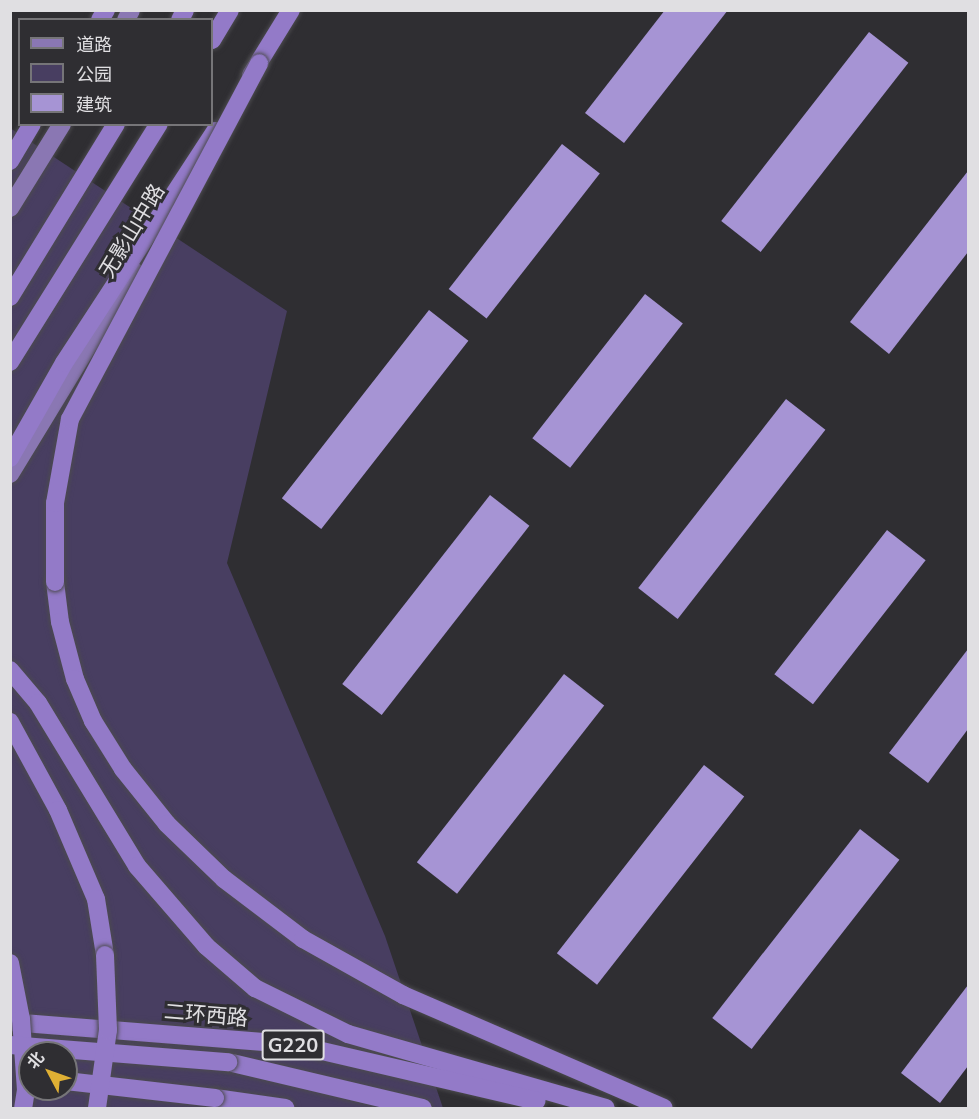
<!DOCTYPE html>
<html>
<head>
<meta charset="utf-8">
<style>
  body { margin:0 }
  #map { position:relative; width:979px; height:1119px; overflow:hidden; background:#2f2e32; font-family:"Nunito Sans","Noto Sans SC",sans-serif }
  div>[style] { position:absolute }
  .green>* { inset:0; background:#483e61 }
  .building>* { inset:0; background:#a694d4; transform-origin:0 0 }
  .roads { filter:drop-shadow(0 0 2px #4b4a4e) drop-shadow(0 0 2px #4b4a4e) }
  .primary>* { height:18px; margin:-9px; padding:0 9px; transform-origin:9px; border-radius:9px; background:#8a77b3 }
  .trunk>* { height:18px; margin:-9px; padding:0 9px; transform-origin:9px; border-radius:9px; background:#937ac8 }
  .bridges { filter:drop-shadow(0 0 2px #4b4a4e) drop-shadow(0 0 2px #4b4a4e) }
  .trunk-bridge>* { height:18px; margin:-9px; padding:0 9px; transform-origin:9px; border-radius:9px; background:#937ac8 }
  span { translate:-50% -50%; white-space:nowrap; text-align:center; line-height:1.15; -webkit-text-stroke:6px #2f2e32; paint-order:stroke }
  .shield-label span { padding:2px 4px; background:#2f2e32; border:2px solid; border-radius:4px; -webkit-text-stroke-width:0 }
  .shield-label { font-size:20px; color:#e0dfe2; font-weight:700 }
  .street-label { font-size:21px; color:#e0dfe2 }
  .frame { position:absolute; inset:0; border:12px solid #e0dfe2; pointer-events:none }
  .legend { position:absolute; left:18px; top:18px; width:195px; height:108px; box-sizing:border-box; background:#2f2e32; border:2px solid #767578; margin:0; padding:8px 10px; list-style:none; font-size:18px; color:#e0dfe2 }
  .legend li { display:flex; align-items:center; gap:12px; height:30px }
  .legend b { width:30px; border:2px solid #767578 }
  .north { position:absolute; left:18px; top:1041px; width:60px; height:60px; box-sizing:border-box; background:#2f2e32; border:2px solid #767578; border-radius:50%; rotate:311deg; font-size:16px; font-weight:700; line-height:24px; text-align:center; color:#e0dfe2 }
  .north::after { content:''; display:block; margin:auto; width:21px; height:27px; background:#dfb034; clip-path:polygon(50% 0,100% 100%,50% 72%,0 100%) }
</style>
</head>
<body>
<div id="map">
  <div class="green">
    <div style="clip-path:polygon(evenodd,10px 128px,287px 311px,227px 563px,385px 936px,443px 1108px,11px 1108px,10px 128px,30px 1053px,66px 1053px,66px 1089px,30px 1089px,30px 1053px)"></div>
  </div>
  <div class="building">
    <div style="clip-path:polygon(665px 10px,728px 10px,624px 143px,585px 113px)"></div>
    <div style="left:869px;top:32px;width:50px;height:240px;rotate:38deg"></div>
    <div style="left:562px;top:144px;width:48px;height:184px;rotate:38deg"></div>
    <div style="clip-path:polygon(968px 171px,968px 252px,889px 354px,850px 322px)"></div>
    <div style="left:645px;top:294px;width:48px;height:183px;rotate:38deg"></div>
    <div style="left:429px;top:310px;width:50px;height:239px;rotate:38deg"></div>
    <div style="left:786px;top:399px;width:50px;height:240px;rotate:38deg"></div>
    <div style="left:490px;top:495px;width:50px;height:240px;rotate:38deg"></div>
    <div style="left:887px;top:530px;width:49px;height:183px;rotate:38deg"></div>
    <div style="clip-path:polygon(968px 649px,968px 729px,928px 783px,889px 753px)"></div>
    <div style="left:564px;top:674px;width:51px;height:239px;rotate:38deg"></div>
    <div style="left:704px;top:765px;width:51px;height:239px;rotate:38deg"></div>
    <div style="left:860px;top:829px;width:50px;height:240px;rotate:38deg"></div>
    <div style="clip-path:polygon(968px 985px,968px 1066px,940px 1103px,901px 1073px)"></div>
  </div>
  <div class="roads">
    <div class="primary">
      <div style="left:126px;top:20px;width:11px;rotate:-63deg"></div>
      <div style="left:10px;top:208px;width:99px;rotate:-58.2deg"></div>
      <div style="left:10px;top:474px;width:238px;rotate:-58.6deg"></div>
    </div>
    <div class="trunk">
      <div style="left:100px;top:20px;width:12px;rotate:-59deg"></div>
      <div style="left:180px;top:20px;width:11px;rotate:-63deg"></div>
      <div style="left:212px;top:40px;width:35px;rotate:-59deg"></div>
      <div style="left:251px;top:75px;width:76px;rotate:-58.4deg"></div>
      <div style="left:10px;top:161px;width:43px;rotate:-59.3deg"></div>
      <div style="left:10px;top:297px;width:203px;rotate:-58.5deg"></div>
      <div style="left:10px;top:362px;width:281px;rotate:-58deg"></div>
      <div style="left:10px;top:458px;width:109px;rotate:-60.4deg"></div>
      <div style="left:64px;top:363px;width:277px;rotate:-56.9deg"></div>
      <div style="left:55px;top:582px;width:40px;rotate:82.9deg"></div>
      <div style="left:60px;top:622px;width:59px;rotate:75.3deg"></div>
      <div style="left:75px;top:679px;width:46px;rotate:66.8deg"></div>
      <div style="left:93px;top:721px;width:57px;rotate:58deg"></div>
      <div style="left:123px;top:769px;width:70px;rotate:51.3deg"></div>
      <div style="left:167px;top:824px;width:79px;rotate:44deg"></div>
      <div style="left:224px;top:879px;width:99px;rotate:37.2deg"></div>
      <div style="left:303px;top:939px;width:115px;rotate:29.2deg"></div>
      <div style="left:403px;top:995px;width:284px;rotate:23.4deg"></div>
      <div style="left:10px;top:670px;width:43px;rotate:49.7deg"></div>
      <div style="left:38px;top:703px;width:191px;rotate:58.7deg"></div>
      <div style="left:137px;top:866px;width:106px;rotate:49.2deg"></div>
      <div style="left:206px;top:946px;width:65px;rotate:40.6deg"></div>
      <div style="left:255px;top:988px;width:104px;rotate:26.3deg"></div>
      <div style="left:348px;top:1034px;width:268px;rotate:16deg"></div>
      <div style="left:10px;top:722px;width:100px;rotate:61.4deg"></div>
      <div style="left:58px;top:810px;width:97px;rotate:66.9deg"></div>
      <div style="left:96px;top:899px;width:57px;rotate:80.9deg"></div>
      <div style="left:10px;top:1022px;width:283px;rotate:4.5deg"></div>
      <div style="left:292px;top:1044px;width:251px;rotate:13.1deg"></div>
      <div style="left:228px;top:1062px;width:200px;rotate:13.3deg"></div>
      <div style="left:215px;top:1098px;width:71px;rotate:8.1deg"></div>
    </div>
  </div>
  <div class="bridges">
    <div class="trunk-bridge">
      <div style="left:55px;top:582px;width:79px;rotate:-90deg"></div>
      <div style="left:55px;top:503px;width:85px;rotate:-79.9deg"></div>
      <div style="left:70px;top:419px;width:403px;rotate:-62deg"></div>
      <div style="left:10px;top:963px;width:57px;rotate:78.9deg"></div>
      <div style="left:21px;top:1019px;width:71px;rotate:86deg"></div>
      <div style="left:26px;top:1090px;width:18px;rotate:99deg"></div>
      <div style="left:10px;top:1045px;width:219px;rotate:4.5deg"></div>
      <div style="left:66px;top:1081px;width:150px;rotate:6.5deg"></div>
      <div style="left:97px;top:1108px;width:79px;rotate:-82deg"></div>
      <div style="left:108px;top:1030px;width:75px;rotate:-92.3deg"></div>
    </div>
  </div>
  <div class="shield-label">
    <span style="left:293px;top:1045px">G220</span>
  </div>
  <div class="street-label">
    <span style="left:132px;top:231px;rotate:-59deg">无影山中路</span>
    <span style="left:206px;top:1015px;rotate:5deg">二环西路</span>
  </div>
  <div class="frame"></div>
  <ul class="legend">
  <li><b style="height:8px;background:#8a77b3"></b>道路</li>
  <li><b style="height:16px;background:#483e61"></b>公园</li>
  <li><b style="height:16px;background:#a694d4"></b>建筑</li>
  </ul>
  <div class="north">北</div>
</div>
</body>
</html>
